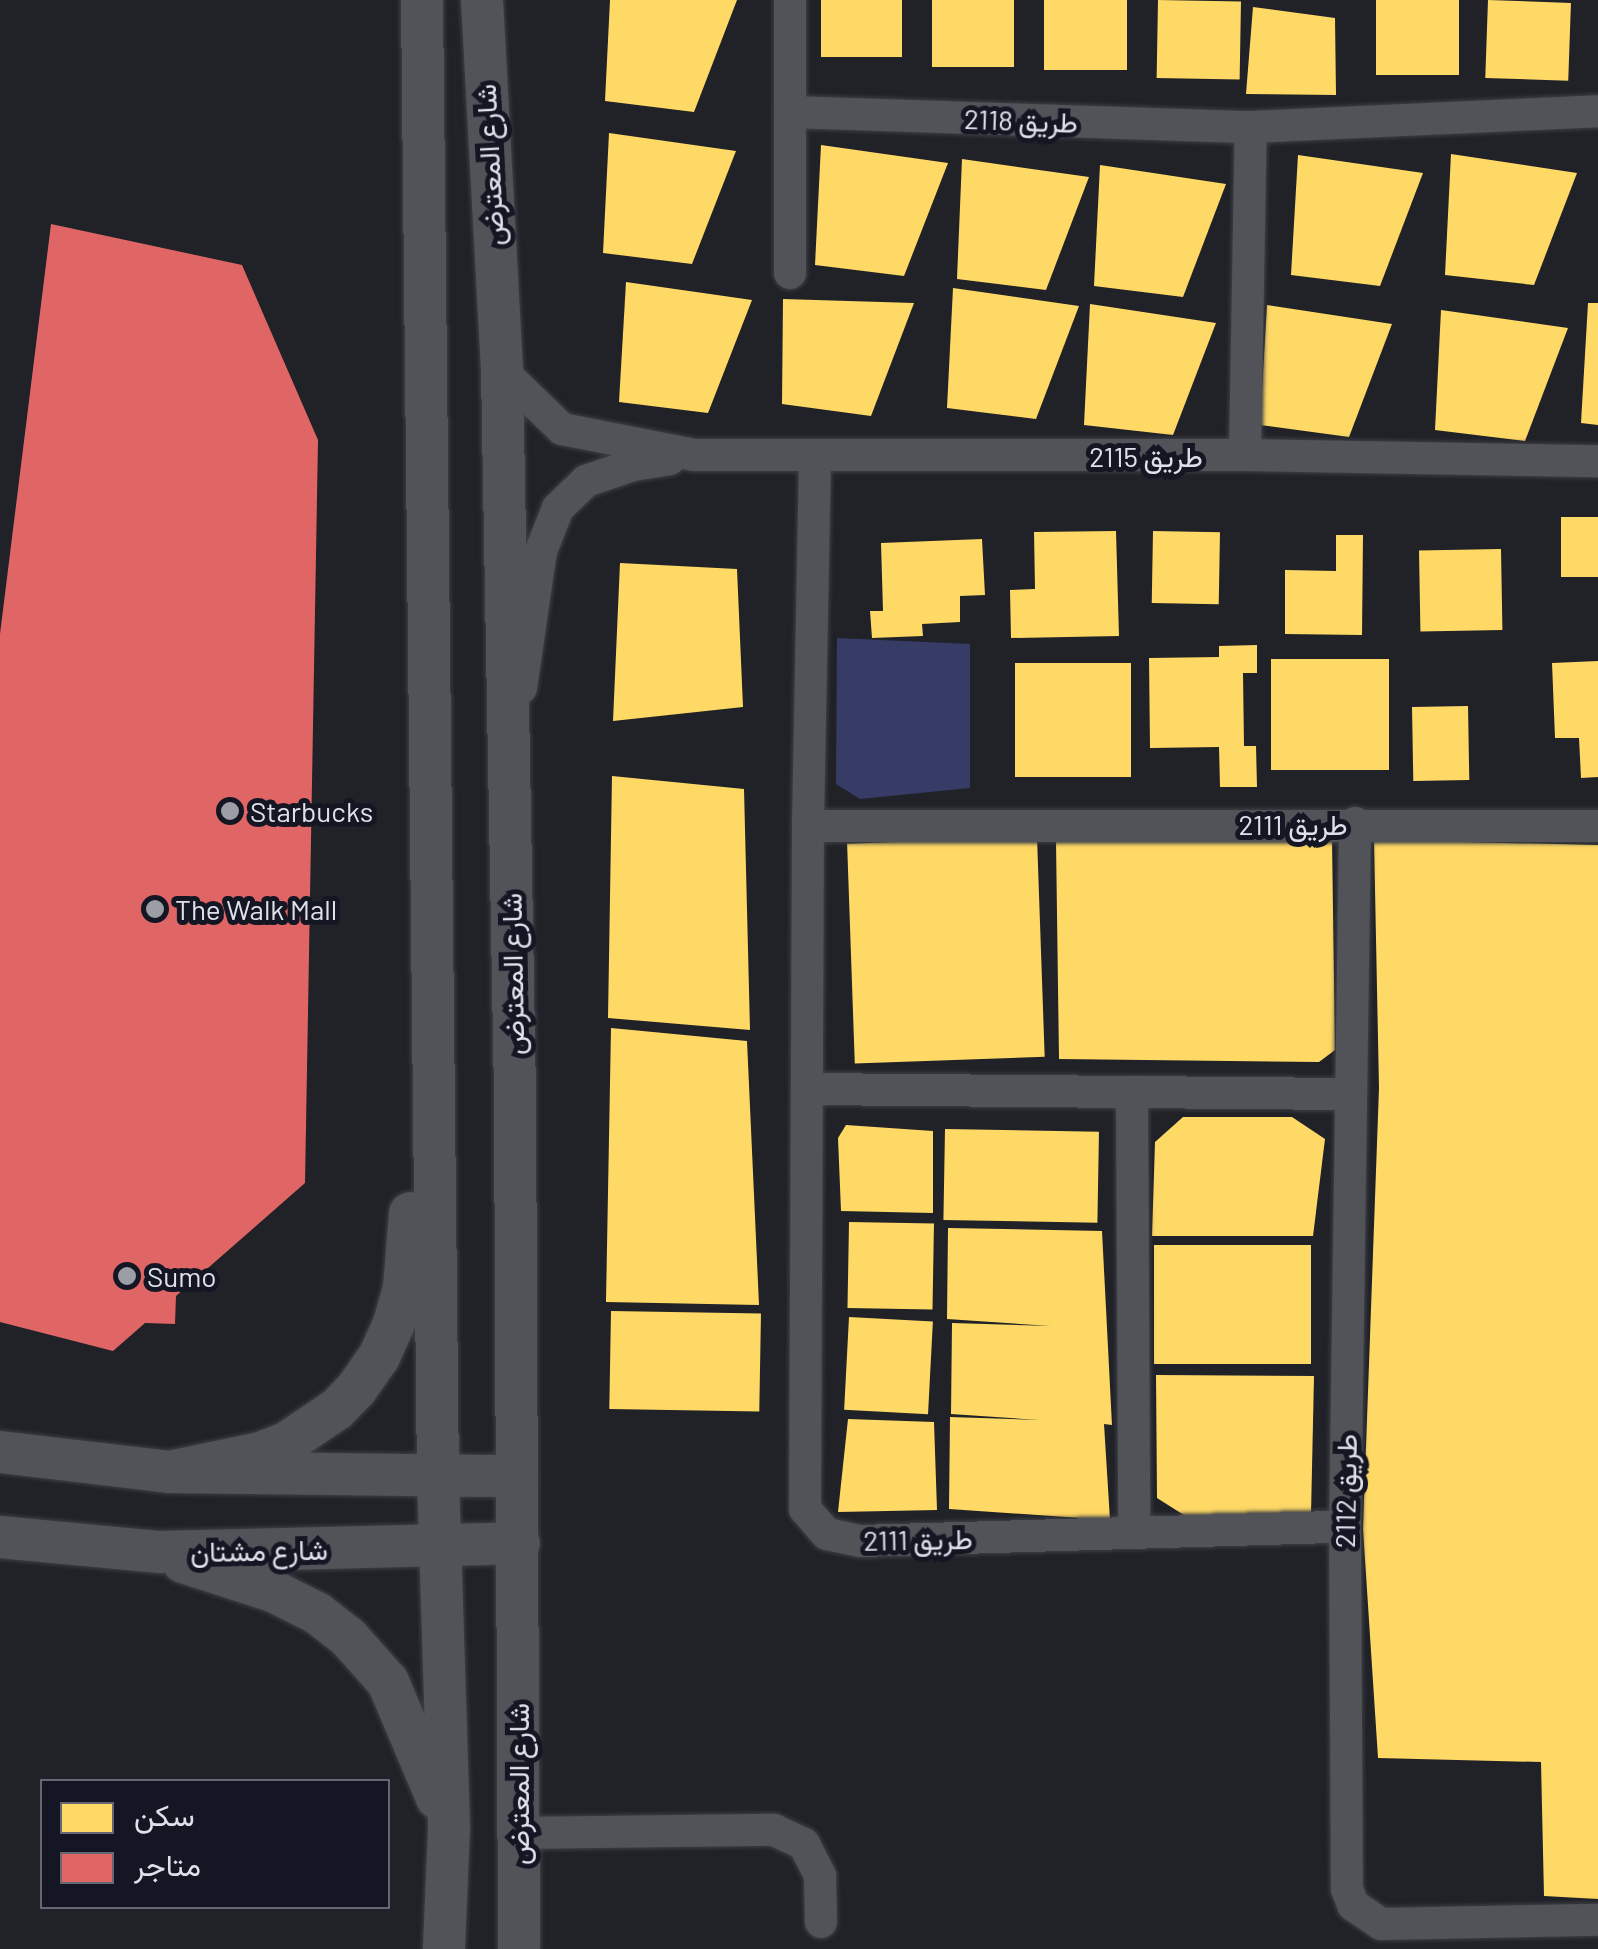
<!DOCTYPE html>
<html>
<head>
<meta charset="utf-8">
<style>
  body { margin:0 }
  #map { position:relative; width:1598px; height:1949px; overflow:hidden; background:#202228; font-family:Barlow,Vazirmatn,sans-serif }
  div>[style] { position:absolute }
  .green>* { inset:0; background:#363c66 }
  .homes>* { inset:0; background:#ffd966; transform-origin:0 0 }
  .shops>* { inset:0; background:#e06666 }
  .roads { filter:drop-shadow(0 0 2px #3d3f44) drop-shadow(0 0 2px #3d3f44) }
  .minor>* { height:32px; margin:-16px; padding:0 16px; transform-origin:16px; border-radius:16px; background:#525358 }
  .tertiary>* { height:42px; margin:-21px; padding:0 21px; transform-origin:21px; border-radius:21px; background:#525358 }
  .dots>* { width:28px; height:28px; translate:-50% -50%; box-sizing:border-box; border:5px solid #141623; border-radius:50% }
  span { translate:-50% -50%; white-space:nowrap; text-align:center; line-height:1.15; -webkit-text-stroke:10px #141623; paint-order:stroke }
  .street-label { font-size:28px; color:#dfe1ea }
  .poi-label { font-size:28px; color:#dfe1ea }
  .left { translate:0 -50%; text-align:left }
  .legend { position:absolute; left:40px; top:1779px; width:350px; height:130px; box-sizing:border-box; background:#141623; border:2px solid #656773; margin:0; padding:12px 18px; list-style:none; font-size:30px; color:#dfe1ea }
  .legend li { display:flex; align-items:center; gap:20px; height:50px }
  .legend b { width:50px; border:2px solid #656773 }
</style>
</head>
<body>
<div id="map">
  <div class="green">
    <div style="clip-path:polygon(837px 638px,970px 644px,970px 788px,860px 799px,836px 784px)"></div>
  </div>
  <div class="homes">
    <div style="clip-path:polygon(610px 0,737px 0,694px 112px,605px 101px)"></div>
    <div style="left:821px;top:0;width:81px;height:57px"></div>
    <div style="left:932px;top:0;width:82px;height:67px"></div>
    <div style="left:1044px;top:0;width:83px;height:70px"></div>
    <div style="left:1158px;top:0;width:83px;height:78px;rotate:1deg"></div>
    <div style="left:1376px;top:0;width:83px;height:75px"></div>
    <div style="left:1488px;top:0;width:83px;height:78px;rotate:2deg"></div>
    <div style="clip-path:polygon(1253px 7px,1335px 18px,1336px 95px,1246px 94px)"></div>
    <div style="clip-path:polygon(609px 133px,736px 151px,692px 264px,603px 253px)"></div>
    <div style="clip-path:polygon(821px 145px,948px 163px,904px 276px,815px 265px)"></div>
    <div style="clip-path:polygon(1451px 154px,1577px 173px,1534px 285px,1445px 275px)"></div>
    <div style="clip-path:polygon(1298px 155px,1423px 173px,1380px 286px,1291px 275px)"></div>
    <div style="clip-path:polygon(962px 159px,1089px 177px,1046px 290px,957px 279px)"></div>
    <div style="clip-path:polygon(1100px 165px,1226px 184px,1183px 297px,1094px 286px)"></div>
    <div style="clip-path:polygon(626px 282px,752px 300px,708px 413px,619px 402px)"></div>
    <div style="clip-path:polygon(953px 288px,1079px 306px,1036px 419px,947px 408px)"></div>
    <div style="clip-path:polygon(783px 299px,914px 303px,871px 416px,782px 404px)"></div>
    <div style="clip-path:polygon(1588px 303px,1598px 303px,1598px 425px,1581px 423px)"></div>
    <div style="clip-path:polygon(1090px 304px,1216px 323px,1173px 435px,1084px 425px)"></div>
    <div style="clip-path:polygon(1267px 305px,1392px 324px,1349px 437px,1260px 425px)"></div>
    <div style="clip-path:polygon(1441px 310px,1568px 328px,1525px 441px,1435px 430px)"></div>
    <div style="left:1561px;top:517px;width:37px;height:60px"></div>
    <div style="clip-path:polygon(1116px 531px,1119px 636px,1011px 638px,1010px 590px,1035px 589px,1034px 532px)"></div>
    <div style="left:1153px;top:531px;width:67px;height:72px;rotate:1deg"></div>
    <div style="clip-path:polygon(1336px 535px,1363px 535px,1362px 635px,1285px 634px,1285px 570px,1336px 571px)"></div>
    <div style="clip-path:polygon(982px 539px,985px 595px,960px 596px,960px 622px,922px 624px,923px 636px,872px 638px,870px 611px,883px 611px,881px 543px)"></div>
    <div style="left:1501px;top:549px;width:81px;height:82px;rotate:89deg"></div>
    <div style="clip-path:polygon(620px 563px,737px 569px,743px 707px,613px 721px)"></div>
    <div style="clip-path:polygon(1257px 645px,1257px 673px,1243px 673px,1244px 746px,1256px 746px,1257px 787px,1220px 787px,1219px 747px,1150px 748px,1149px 658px,1219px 657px,1219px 646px)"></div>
    <div style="left:1271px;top:659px;width:118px;height:111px"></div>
    <div style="clip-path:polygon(1598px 661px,1598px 777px,1581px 778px,1579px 738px,1555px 738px,1552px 663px)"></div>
    <div style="left:1015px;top:663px;width:116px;height:114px"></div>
    <div style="left:1468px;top:706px;width:74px;height:56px;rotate:89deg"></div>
    <div style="clip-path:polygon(612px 776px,744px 789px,750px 1030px,608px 1018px)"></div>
    <div style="left:1037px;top:837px;width:220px;height:190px;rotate:88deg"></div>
    <div style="clip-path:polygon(1332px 839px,1335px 1050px,1319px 1062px,1059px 1059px,1056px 841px)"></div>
    <div style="clip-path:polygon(1374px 840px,1598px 845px,1598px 1899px,1544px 1896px,1541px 1762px,1378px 1758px,1363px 1529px,1379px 1088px)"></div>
    <div style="clip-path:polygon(611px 1028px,747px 1041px,759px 1305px,606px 1302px)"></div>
    <div style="clip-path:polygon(1183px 1117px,1292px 1117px,1325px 1139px,1313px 1236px,1152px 1236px,1155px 1142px)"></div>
    <div style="clip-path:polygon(846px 1125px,933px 1131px,933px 1213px,841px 1211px,838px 1138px)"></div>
    <div style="left:945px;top:1129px;width:154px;height:91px;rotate:1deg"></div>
    <div style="left:849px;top:1222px;width:85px;height:86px;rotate:1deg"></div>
    <div style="clip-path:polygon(948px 1228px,1102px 1231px,1112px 1425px,1104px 1424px,1110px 1520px,949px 1509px,950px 1417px,1040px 1420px,951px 1414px,952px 1323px,1051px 1326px,947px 1319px)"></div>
    <div style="left:1154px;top:1245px;width:157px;height:119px"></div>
    <div style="left:611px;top:1311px;width:150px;height:98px;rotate:1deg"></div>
    <div style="left:849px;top:1317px;width:84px;height:93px;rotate:3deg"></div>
    <div style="clip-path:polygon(1156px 1375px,1314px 1376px,1311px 1514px,1187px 1517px,1157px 1498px)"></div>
    <div style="clip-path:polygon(848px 1419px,934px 1422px,937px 1510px,838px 1512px)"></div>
  </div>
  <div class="shops">
    <div style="clip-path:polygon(51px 224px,242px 265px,318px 440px,305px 1183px,176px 1296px,175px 1324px,145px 1323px,113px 1351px,0 1322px,0 634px)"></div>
  </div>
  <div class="roads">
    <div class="minor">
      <div style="left:790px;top:0;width:273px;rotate:90deg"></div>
      <div style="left:790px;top:112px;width:461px;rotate:1.9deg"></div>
      <div style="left:1251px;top:127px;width:347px;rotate:-2.6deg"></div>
      <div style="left:502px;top:371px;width:83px;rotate:44deg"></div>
      <div style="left:562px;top:429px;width:135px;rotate:11.1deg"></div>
      <div style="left:694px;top:455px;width:551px"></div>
      <div style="left:1245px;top:455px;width:353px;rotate:1deg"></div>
      <div style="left:1245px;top:455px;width:328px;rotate:-89deg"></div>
      <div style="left:815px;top:458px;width:368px;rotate:91.1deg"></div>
      <div style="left:808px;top:826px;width:683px;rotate:90.25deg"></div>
      <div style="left:805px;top:1509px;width:33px;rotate:49deg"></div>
      <div style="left:827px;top:1534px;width:34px;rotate:12deg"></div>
      <div style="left:860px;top:1541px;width:485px;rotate:-1.7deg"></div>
      <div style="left:521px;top:688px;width:138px;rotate:-81.7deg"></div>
      <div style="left:541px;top:551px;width:46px;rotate:-68.4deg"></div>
      <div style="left:558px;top:508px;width:39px;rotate:-44deg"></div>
      <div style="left:586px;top:481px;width:50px;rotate:-18.8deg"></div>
      <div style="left:633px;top:465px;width:37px;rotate:-9deg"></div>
      <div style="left:1355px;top:823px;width:704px;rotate:90.81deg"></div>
      <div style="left:1345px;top:1527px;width:362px;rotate:89.7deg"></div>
      <div style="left:1347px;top:1889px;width:17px;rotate:69deg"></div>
      <div style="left:1353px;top:1905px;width:34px;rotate:34deg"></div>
      <div style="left:1381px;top:1924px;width:217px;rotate:-1.1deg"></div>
      <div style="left:808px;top:826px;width:790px"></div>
      <div style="left:807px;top:1089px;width:544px;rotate:0.53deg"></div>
      <div style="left:1132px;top:1092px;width:441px;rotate:89.7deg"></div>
      <div style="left:518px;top:1833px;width:256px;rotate:-0.7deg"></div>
      <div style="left:774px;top:1830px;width:33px;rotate:25deg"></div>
      <div style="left:804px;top:1844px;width:36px;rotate:63deg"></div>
      <div style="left:820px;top:1876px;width:46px;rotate:88.8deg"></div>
    </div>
    <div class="tertiary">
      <div style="left:422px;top:0;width:1476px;rotate:89.38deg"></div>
      <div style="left:438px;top:1476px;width:352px;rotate:88.2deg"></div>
      <div style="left:449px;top:1828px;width:121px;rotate:92.4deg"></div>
      <div style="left:482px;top:0;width:372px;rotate:86.9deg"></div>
      <div style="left:502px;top:371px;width:723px;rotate:88.97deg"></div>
      <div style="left:515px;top:1094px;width:855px;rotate:89.73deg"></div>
      <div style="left:0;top:1452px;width:170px;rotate:6.7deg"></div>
      <div style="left:169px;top:1472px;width:347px;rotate:0.7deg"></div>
      <div style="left:169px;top:1472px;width:93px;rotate:-11.8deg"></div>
      <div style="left:260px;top:1453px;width:30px;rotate:-21deg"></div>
      <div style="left:288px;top:1442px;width:59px;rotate:-34deg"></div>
      <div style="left:337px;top:1409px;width:29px;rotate:-46deg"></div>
      <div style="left:357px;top:1388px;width:38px;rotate:-55deg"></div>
      <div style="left:379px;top:1357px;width:37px;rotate:-66deg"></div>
      <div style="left:394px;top:1323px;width:36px;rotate:-74deg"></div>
      <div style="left:404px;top:1288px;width:75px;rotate:-85.4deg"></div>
      <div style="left:0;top:1537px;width:161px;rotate:5.4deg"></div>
      <div style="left:160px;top:1552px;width:359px;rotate:-1.4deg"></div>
      <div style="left:183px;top:1562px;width:95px;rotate:17.9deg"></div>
      <div style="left:273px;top:1591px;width:49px;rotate:26.6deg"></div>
      <div style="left:317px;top:1613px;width:39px;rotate:38deg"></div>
      <div style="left:348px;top:1637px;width:60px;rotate:48.4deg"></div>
      <div style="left:388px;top:1682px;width:126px;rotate:67.1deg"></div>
    </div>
  </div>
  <div class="dots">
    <div style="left:230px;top:811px;background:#9c9ea6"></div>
    <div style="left:155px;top:909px;background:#9c9ea6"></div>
    <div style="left:127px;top:1276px;background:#9c9ea6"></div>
  </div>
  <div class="street-label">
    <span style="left:1021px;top:120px;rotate:2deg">طريق 2118</span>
    <span style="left:489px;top:165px;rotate:-93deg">شارع المعترض</span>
    <span style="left:1146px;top:456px">طريق 2115</span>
    <span style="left:1293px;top:824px">طريق 2111</span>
    <span style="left:512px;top:974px;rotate:-91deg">شارع المعترض</span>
    <span style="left:1345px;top:1491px;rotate:-89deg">طريق 2112</span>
    <span style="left:918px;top:1539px;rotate:-1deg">طريق 2111</span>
    <span style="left:259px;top:1550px;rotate:-1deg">شارع مشتان</span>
    <span style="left:518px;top:1784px;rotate:-90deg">شارع المعترض</span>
  </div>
  <div class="poi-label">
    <span class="left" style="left:250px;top:811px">Starbucks</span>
    <span class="left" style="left:175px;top:909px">The Walk Mall</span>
    <span class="left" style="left:147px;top:1276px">Sumo</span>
  </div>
  <ul class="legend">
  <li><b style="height:28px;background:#ffd966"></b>سكن</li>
  <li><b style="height:28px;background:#e06666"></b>متاجر</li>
  </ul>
</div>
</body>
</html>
